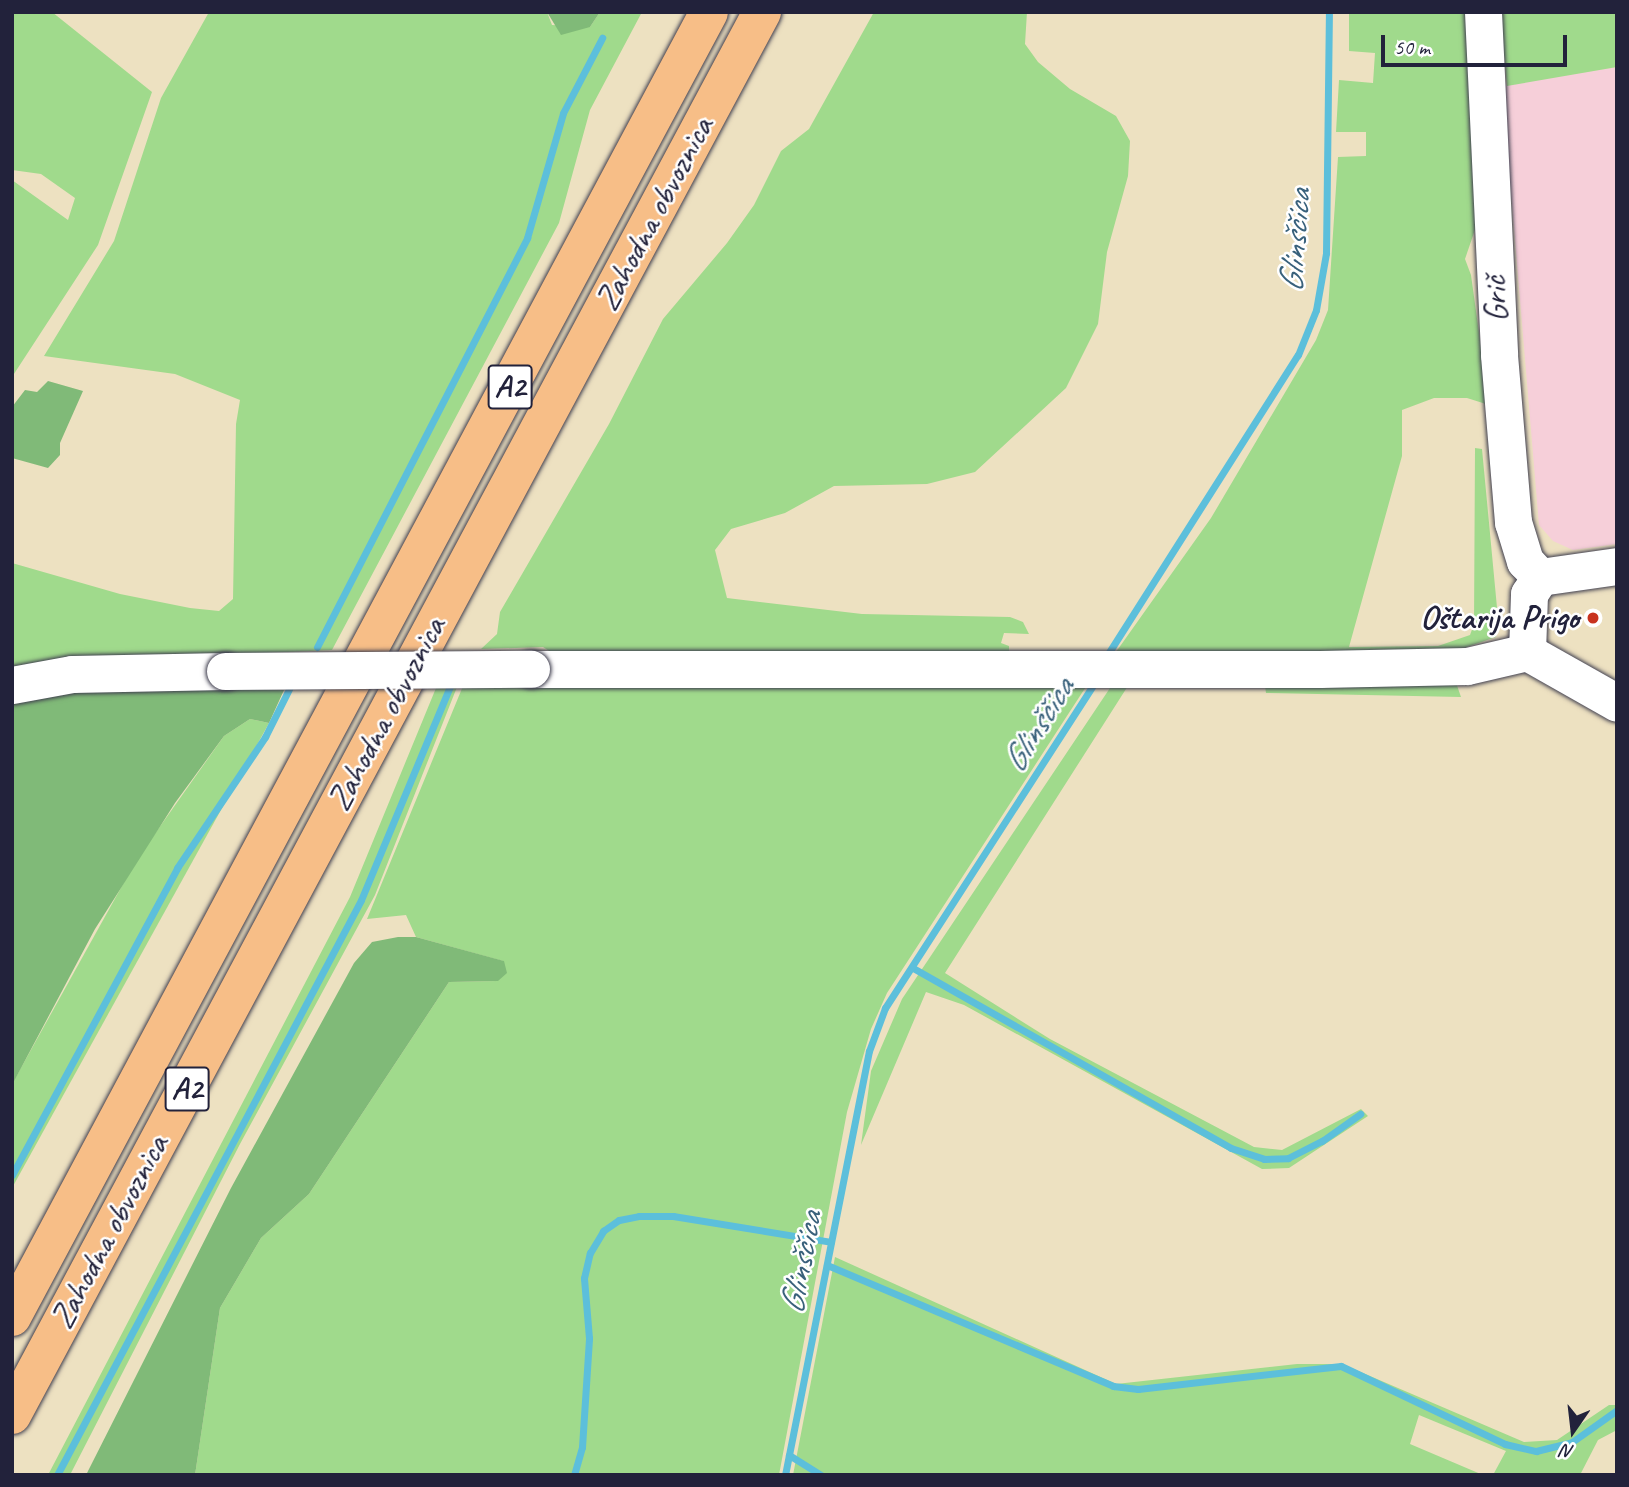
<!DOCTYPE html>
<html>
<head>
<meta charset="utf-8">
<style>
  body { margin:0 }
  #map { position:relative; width:1629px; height:1487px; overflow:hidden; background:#ede1c1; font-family:Caveat,sans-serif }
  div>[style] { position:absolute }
  .built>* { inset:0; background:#f6cfd9 }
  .green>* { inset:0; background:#a0da8c }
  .forest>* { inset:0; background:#80ba78 }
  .stream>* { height:7px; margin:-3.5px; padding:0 3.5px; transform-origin:3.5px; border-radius:3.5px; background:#5cbfdb }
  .roads { filter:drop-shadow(0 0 2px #403f4f) drop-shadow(0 0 2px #403f4f) }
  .minor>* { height:37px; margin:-18.5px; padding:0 18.5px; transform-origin:18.5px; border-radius:18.5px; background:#fff }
  .highway>* { height:38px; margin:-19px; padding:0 19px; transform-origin:19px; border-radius:19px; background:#f7be87 }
  .bridges { filter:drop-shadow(0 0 2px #403f4f) drop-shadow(0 0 2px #403f4f) }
  .minor-bridge>* { height:37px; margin:-18.5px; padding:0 18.5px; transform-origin:18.5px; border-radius:18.5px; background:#fff }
  .dots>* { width:19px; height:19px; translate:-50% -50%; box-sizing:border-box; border:4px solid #fff; border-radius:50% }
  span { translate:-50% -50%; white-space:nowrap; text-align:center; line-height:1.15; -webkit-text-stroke:5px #fff; paint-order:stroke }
  .shield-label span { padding:2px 5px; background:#fff; border:2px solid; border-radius:5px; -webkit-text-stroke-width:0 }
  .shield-label { font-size:32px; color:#22223b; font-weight:700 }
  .street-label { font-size:33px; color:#22223b }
  .poi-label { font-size:33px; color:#22223b; font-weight:700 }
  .right { translate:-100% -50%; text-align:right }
  .water-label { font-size:35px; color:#39617b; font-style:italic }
  .frame { position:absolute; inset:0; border:14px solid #22223b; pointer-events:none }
  .north { position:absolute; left:1538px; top:1396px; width:70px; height:70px; -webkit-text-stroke:5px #fff; paint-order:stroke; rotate:194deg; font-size:19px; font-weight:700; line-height:28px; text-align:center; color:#22223b }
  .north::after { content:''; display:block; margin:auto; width:24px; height:32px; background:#22223b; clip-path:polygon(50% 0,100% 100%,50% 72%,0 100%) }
  .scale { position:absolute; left:1381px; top:35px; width:186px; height:32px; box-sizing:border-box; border:4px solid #22223b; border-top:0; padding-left:9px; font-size:21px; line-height:24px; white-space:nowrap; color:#22223b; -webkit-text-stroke:5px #fff; paint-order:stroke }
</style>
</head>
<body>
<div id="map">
  <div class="built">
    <div style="clip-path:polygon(1617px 67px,1617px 544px,1573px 550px,1553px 541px,1539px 525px,1502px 86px)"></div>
  </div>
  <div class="green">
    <div style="clip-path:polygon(12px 12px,52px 12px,152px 92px,98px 245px,12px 377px,12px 180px,68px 220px,75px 198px,41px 174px,12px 170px)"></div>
    <div style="clip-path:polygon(209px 12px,547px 12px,552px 25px,590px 27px,600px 12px,642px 12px,590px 110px,559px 223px,332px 650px,148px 658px,12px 672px,12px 563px,120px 594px,190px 608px,219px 611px,233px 599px,236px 424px,240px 400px,175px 374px,44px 356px,114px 241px,161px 98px)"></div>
    <div style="clip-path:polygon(874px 12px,1027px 12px,1025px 44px,1038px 62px,1070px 89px,1116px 116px,1130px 141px,1128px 176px,1107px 252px,1098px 324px,1066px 388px,975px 472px,927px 484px,834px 486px,785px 513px,731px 529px,715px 550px,727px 598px,862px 614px,1010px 617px,1023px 622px,1029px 634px,1004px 633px,1001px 643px,1009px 646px,1009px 655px,557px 656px,543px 647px,481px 649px,497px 634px,500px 612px,609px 424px,663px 319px,727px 243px,754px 205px,781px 151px,809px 129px)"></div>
    <div style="clip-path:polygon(1469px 12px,1479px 218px,1465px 259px,1471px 275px,1489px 405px,1467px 398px,1434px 398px,1402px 410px,1402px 456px,1349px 647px,1438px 646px,1470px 635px,1474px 624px,1475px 448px,1482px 449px,1498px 618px,1496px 637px,1435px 658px,1111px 659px,1211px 518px,1316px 340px,1328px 310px,1338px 157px,1366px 156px,1366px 132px,1336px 132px,1339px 80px,1373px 83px,1375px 53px,1349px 51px,1349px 14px)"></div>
    <div style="clip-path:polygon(1500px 12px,1617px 12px,1617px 67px,1507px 86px)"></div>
    <div style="clip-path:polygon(1454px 677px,1461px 697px,1266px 693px,1264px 679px)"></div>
    <div style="clip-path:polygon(1133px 678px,945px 973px,1050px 1039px,1254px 1147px,1282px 1150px,1361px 1109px,1368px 1116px,1289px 1168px,1262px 1169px,964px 1005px,926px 992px,861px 1145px,871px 1071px,902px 999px,1116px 679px)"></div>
    <div style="clip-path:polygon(1091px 679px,887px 993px,871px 1029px,847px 1112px,779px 1475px,195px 1475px,220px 1308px,261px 1238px,309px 1194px,449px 982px,497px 981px,503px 961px,416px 937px,406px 915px,367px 919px,463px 686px)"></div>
    <div style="clip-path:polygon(457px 687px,375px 895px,240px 1144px,70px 1475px,48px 1475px,350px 897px,436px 688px)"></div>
    <div style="clip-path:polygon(250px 719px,269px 723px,12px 1188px,12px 1084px,137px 859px,224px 736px)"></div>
    <div style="clip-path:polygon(835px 1257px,1116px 1384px,1297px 1364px,1342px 1364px,1524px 1442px,1557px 1440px,1609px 1405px,1617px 1405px,1617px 1430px,1598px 1440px,1580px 1475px,1493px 1475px,1506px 1451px,1419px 1415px,1410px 1444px,1483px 1475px,793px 1475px)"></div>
  </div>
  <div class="forest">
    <div style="clip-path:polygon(547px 12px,600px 12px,590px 27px,561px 35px)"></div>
    <div style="clip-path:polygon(48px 381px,83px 391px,60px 443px,60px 455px,48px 468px,12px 458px,12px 407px,25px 390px,37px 392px)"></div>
    <div style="clip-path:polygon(203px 687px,284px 690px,269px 723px,250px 719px,224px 736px,175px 803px,95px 929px,12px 1085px,12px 697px,64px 688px)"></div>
    <div style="clip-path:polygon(398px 937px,416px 937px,504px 961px,507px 973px,498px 981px,449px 982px,309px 1194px,261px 1238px,220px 1308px,195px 1475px,86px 1475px,231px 1188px,354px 963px,372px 942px)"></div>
  </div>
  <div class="stream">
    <div style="left:317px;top:647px;width:460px;rotate:-62.8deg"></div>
    <div style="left:527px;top:238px;width:130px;rotate:-73.9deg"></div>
    <div style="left:563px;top:113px;width:85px;rotate:-62.5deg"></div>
    <div style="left:1106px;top:657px;width:358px;rotate:-57.6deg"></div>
    <div style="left:1298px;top:355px;width:48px;rotate:-68.2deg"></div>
    <div style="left:1316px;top:310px;width:58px;rotate:-80deg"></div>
    <div style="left:1326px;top:253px;width:241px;rotate:-89.3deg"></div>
    <div style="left:913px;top:968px;width:365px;rotate:29.5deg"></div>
    <div style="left:1231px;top:1148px;width:35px;rotate:18deg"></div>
    <div style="left:1264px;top:1159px;width:24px;rotate:-2deg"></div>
    <div style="left:1288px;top:1158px;width:38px;rotate:-27deg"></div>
    <div style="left:1322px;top:1141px;width:47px;rotate:-35.4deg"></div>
    <div style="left:12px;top:1175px;width:349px;rotate:-61.7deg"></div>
    <div style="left:177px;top:868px;width:158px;rotate:-56.1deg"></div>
    <div style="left:265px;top:737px;width:54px;rotate:-63.4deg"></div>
    <div style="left:827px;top:1265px;width:311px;rotate:22.9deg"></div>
    <div style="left:1113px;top:1386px;width:25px;rotate:7deg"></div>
    <div style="left:1138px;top:1389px;width:204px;rotate:-6.5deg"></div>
    <div style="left:1341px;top:1366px;width:182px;rotate:25.4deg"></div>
    <div style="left:1505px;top:1444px;width:32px;rotate:13deg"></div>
    <div style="left:1536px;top:1451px;width:37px;rotate:-14deg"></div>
    <div style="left:1572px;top:1442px;width:55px;rotate:-35.4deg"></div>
    <div style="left:789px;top:1455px;width:38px;rotate:32deg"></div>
    <div style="left:57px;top:1475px;width:650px;rotate:-62.13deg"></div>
    <div style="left:361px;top:900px;width:232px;rotate:-67.4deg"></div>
    <div style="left:574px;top:1475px;width:29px;rotate:-74deg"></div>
    <div style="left:582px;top:1447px;width:109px;rotate:-86.3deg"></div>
    <div style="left:589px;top:1338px;width:60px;rotate:-94.8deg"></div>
    <div style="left:584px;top:1278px;width:26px;rotate:-77deg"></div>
    <div style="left:590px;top:1253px;width:26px;rotate:-59deg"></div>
    <div style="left:603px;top:1231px;width:19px;rotate:-35deg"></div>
    <div style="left:619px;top:1220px;width:20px;rotate:-11deg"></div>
    <div style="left:639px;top:1216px;width:34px"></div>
    <div style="left:673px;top:1216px;width:160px;rotate:9.3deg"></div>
    <div style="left:785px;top:1475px;width:432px;rotate:-78.8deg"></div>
    <div style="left:869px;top:1051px;width:46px;rotate:-69.6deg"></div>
    <div style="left:885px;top:1008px;width:389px;rotate:-57.2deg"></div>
  </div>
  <div class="roads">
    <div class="minor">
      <div style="left:1483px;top:12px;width:343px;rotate:87.3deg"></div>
      <div style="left:1499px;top:355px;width:168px;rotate:85.2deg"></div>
      <div style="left:1513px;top:522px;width:41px;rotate:72.9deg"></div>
      <div style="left:1525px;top:561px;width:22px;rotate:47deg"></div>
      <div style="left:1527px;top:652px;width:58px;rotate:-88deg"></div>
      <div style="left:1529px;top:594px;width:20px;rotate:-57deg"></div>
      <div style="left:1540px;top:577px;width:78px;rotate:-8.1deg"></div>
      <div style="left:1527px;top:652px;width:103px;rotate:29.5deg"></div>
      <div style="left:531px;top:669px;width:789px"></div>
      <div style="left:1320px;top:669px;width:147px;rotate:-1.2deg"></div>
      <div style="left:1467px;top:666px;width:62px;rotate:-13.1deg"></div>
      <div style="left:12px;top:685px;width:61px;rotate:-10.4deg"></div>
      <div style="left:72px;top:674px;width:153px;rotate:-1.1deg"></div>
    </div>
    <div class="highway">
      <div style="left:12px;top:1317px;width:1479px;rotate:-61.89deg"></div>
      <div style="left:12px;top:1415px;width:1591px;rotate:-61.87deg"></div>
    </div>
  </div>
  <div class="bridges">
    <div class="minor-bridge">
      <div style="left:225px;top:671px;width:306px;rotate:-0.4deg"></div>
    </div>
  </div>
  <div class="dots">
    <div style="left:1593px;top:618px;background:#c8321e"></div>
  </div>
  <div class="shield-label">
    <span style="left:510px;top:387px">A2</span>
    <span style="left:187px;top:1089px">A2</span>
  </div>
  <div class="street-label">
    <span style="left:655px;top:214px;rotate:-62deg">Zahodna obvoznica</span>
    <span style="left:1496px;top:299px;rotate:-92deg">Grič</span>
    <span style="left:387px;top:714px;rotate:-62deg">Zahodna obvoznica</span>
    <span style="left:110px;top:1232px;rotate:-62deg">Zahodna obvoznica</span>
  </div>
  <div class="poi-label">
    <span class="right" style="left:1579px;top:618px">Oštarija Prigo</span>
  </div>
  <div class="water-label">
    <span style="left:1295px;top:241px;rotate:-85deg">Glinščica</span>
    <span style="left:1038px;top:725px;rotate:-58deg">Glinščica</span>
    <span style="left:801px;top:1263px;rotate:-79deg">Glinščica</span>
  </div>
  <div class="frame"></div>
  <div class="north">N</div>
  <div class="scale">50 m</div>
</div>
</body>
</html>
